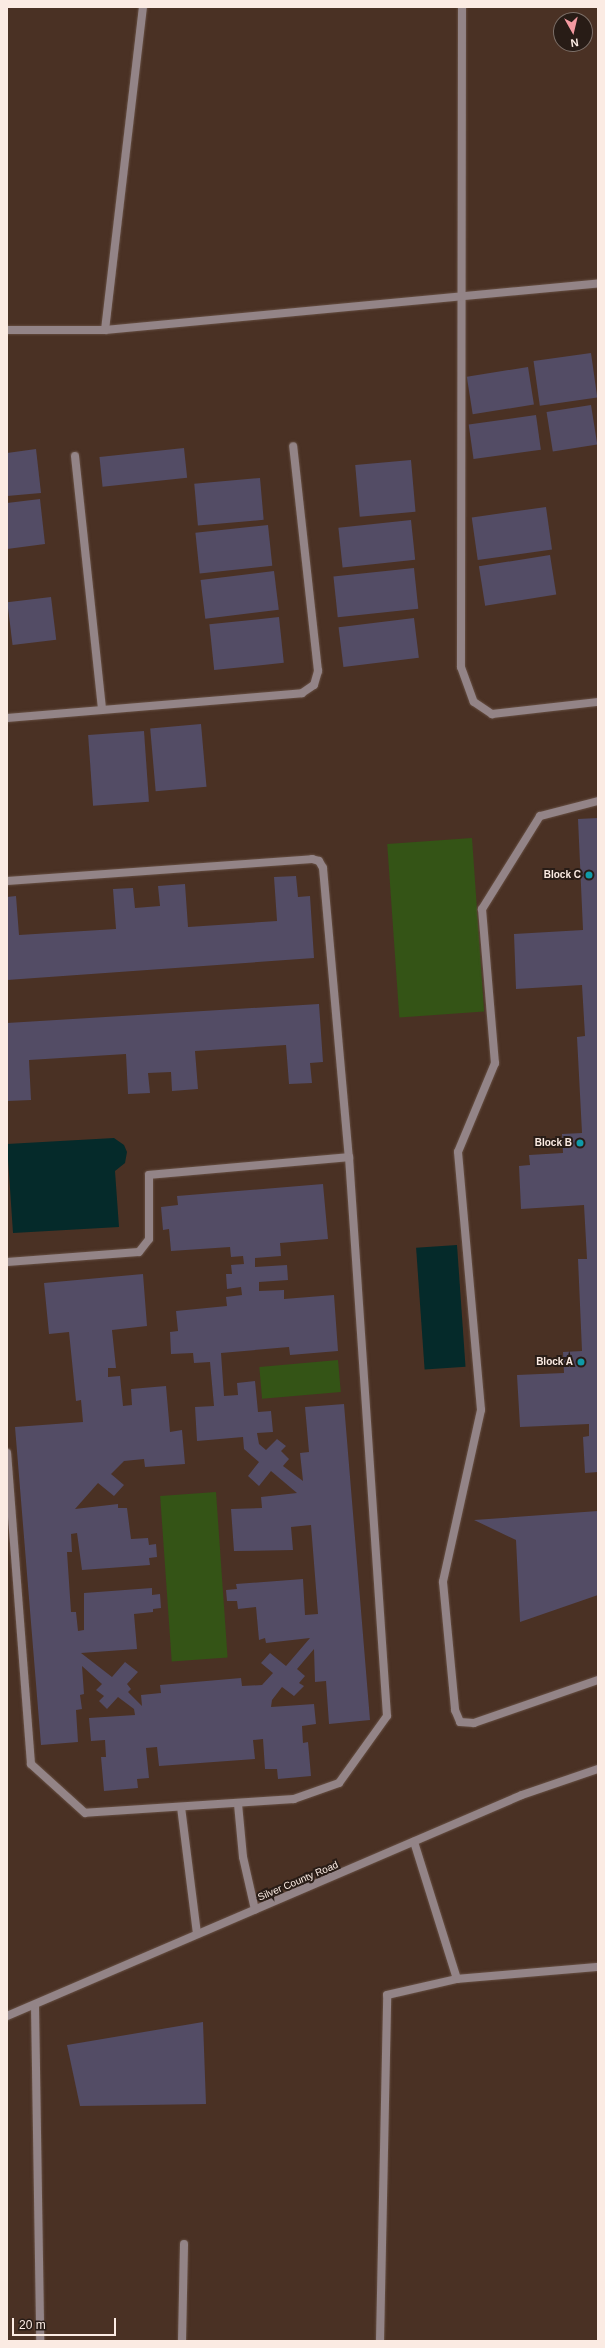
<!DOCTYPE html>
<html>
<head>
<meta charset="utf-8">
<style>
  body { margin:0 }
  #map { position:relative; width:605px; height:2348px; overflow:hidden; background:#4a3124; font-family:Helvetica,sans-serif }
  div>[style] { position:absolute }
  .green>* { inset:0; background:#345416; transform-origin:0 0 }
  .water>* { inset:0; background:#052a2a; transform-origin:0 0 }
  .building>* { inset:0; background:#534c65; transform-origin:0 0 }
  .roads { filter:drop-shadow(0 0 1px #664f43) drop-shadow(0 0 1px #664f43) }
  .service>* { height:8px; margin:-4px; padding:0 4px; transform-origin:4px; border-radius:4px; background:#938487 }
  .minor>* { height:8px; margin:-4px; padding:0 4px; transform-origin:4px; border-radius:4px; background:#938487 }
  .tertiary>* { height:8px; margin:-4px; padding:0 4px; transform-origin:4px; border-radius:4px; background:#938487 }
  .dots>* { width:11px; height:11px; translate:-50% -50%; box-sizing:border-box; border:2px solid #281c16; border-radius:50% }
  span { translate:-50% -50%; white-space:nowrap; text-align:center; line-height:1.15; -webkit-text-stroke:4px #281c16; paint-order:stroke }
  .poi-label { font-size:10px; color:#fbebe3; font-weight:700 }
  .right { translate:-100% -50%; text-align:right }
  .street-label { font-size:10px; color:#fbebe3 }
  .frame { position:absolute; inset:0; border:8px solid #fbebe3; pointer-events:none }
  .north { position:absolute; left:553px; top:12px; width:40px; height:40px; box-sizing:border-box; background:#281c16; border:1px solid #7c6f68; border-radius:50%; rotate:172deg; font-size:11px; font-weight:700; line-height:16px; text-align:center; color:#fbebe3 }
  .north::after { content:''; display:block; margin:auto; width:14px; height:18px; background:#f49aa1; clip-path:polygon(50% 0,100% 100%,50% 72%,0 100%) }
  .scale { position:absolute; left:12px; top:2318px; width:104px; height:18px; box-sizing:border-box; border:2px solid #fbebe3; border-top:0; padding-left:5px; font-size:12px; line-height:14px; white-space:nowrap; color:#fbebe3; -webkit-text-stroke:3px #281c16; paint-order:stroke }
</style>
</head>
<body>
<div id="map">
  <div class="green">
    <div style="left:472px;top:838px;width:174px;height:85px;rotate:86deg"></div>
    <div style="left:338px;top:1360px;width:32px;height:79px;rotate:85deg"></div>
    <div style="left:216px;top:1492px;width:166px;height:56px;rotate:86deg"></div>
  </div>
  <div class="water">
    <div style="clip-path:polygon(114px 1138px,124px 1145px,127px 1152px,125px 1163px,115px 1171px,119px 1227px,13px 1233px,7px 1144px)"></div>
    <div style="left:457px;top:1245px;width:122px;height:41px;rotate:86deg"></div>
  </div>
  <div class="building">
    <div style="left:591px;top:353px;width:45px;height:58px;rotate:82deg"></div>
    <div style="left:528px;top:367px;width:38px;height:62px;rotate:81deg"></div>
    <div style="left:591px;top:405px;width:40px;height:45px;rotate:81deg"></div>
    <div style="left:536px;top:415px;width:35px;height:68px;rotate:82deg"></div>
    <div style="left:184px;top:448px;width:30px;height:85px;rotate:84deg"></div>
    <div style="clip-path:polygon(36px 449px,41px 493px,7px 496px,7px 453px)"></div>
    <div style="left:411px;top:460px;width:52px;height:56px;rotate:85deg"></div>
    <div style="left:260px;top:478px;width:42px;height:66px;rotate:85deg"></div>
    <div style="clip-path:polygon(40px 499px,45px 544px,7px 549px,7px 503px)"></div>
    <div style="left:546px;top:507px;width:43px;height:75px;rotate:82deg"></div>
    <div style="left:411px;top:520px;width:40px;height:73px;rotate:84deg"></div>
    <div style="left:268px;top:525px;width:41px;height:73px;rotate:84deg"></div>
    <div style="left:550px;top:555px;width:40px;height:72px;rotate:81deg"></div>
    <div style="left:414px;top:568px;width:41px;height:81px;rotate:84deg"></div>
    <div style="left:274px;top:571px;width:39px;height:74px;rotate:83deg"></div>
    <div style="left:51px;top:597px;width:43px;height:44px;rotate:83deg"></div>
    <div style="left:279px;top:617px;width:46px;height:70px;rotate:84deg"></div>
    <div style="left:414px;top:618px;width:40px;height:76px;rotate:83deg"></div>
    <div style="left:201px;top:724px;width:63px;height:51px;rotate:85deg"></div>
    <div style="left:144px;top:731px;width:71px;height:56px;rotate:86deg"></div>
    <div style="clip-path:polygon(598px 818px,598px 1472px,585px 1473px,583px 1437px,589px 1436px,589px 1424px,520px 1427px,517px 1375px,564px 1373px,563px 1352px,582px 1351px,578px 1259px,587px 1259px,584px 1205px,521px 1209px,519px 1166px,530px 1165px,529px 1155px,563px 1153px,562px 1134px,582px 1133px,577px 1037px,585px 1036px,582px 985px,516px 989px,514px 934px,583px 930px,578px 819px)"></div>
    <div style="clip-path:polygon(296px 876px,298px 897px,310px 896px,314px 958px,7px 980px,7px 897px,16px 896px,19px 935px,116px 929px,113px 889px,133px 888px,135px 908px,160px 906px,158px 886px,185px 884px,188px 927px,277px 921px,274px 877px)"></div>
    <div style="clip-path:polygon(319px 1004px,323px 1062px,310px 1063px,312px 1083px,289px 1084px,286px 1045px,195px 1051px,198px 1089px,172px 1091px,171px 1072px,148px 1073px,150px 1093px,128px 1094px,126px 1054px,29px 1060px,31px 1100px,7px 1101px,7px 1023px)"></div>
    <div style="clip-path:polygon(323px 1184px,328px 1239px,280px 1243px,281px 1256px,255px 1258px,255px 1267px,287px 1265px,288px 1280px,259px 1282px,259px 1291px,284px 1290px,284px 1299px,334px 1295px,338px 1351px,290px 1355px,289px 1347px,221px 1353px,224px 1396px,238px 1395px,237px 1383px,255px 1381px,258px 1412px,271px 1411px,273px 1432px,257px 1433px,259px 1444px,266px 1450px,277px 1439px,286px 1446px,281px 1451px,289px 1459px,283px 1466px,303px 1481px,300px 1453px,309px 1452px,305px 1407px,344px 1404px,370px 1720px,329px 1724px,326px 1681px,315px 1682px,314px 1649px,297px 1669px,305px 1676px,299px 1683px,304px 1686px,294px 1696px,282px 1687px,272px 1700px,271px 1707px,314px 1704px,316px 1724px,302px 1726px,303px 1743px,308px 1742px,311px 1776px,278px 1779px,277px 1769px,265px 1769px,263px 1739px,253px 1740px,255px 1759px,159px 1766px,157px 1747px,146px 1748px,149px 1778px,137px 1779px,138px 1788px,104px 1791px,101px 1757px,106px 1757px,105px 1740px,91px 1741px,89px 1718px,135px 1715px,134px 1709px,118px 1697px,107px 1709px,99px 1701px,104px 1696px,96px 1690px,102px 1684px,82px 1666px,84px 1694px,80px 1695px,82px 1709px,76px 1710px,78px 1742px,41px 1745px,15px 1427px,83px 1422px,81px 1400px,76px 1401px,69px 1332px,49px 1334px,44px 1283px,143px 1274px,147px 1326px,112px 1330px,116px 1368px,108px 1368px,108px 1377px,120px 1376px,123px 1406px,132px 1405px,131px 1389px,166px 1386px,170px 1432px,182px 1430px,185px 1464px,145px 1467px,144px 1459px,124px 1461px,111px 1474px,124px 1485px,114px 1496px,98px 1483px,75px 1509px,118px 1504px,118px 1508px,127px 1508px,131px 1539px,148px 1538px,149px 1545px,156px 1544px,157px 1557px,149px 1558px,150px 1565px,82px 1570px,77px 1533px,71px 1534px,72px 1552px,67px 1552px,71px 1612px,76px 1612px,78px 1631px,84px 1630px,84px 1593px,152px 1588px,152px 1595px,160px 1594px,161px 1608px,153px 1609px,153px 1612px,134px 1614px,137px 1649px,81px 1653px,112px 1677px,125px 1662px,138px 1672px,127px 1684px,131px 1689px,128px 1692px,142px 1706px,141px 1695px,161px 1693px,160px 1685px,241px 1678px,242px 1686px,262px 1685px,273px 1673px,261px 1663px,270px 1653px,286px 1666px,310px 1638px,266px 1643px,265px 1638px,259px 1640px,256px 1607px,238px 1609px,237px 1601px,227px 1601px,226px 1590px,237px 1589px,236px 1584px,303px 1579px,305px 1615px,318px 1614px,311px 1525px,291px 1527px,293px 1550px,234px 1551px,231px 1509px,262px 1508px,261px 1497px,297px 1493px,271px 1471px,259px 1486px,248px 1476px,259px 1462px,244px 1449px,243px 1437px,197px 1441px,195px 1407px,214px 1406px,210px 1362px,194px 1363px,193px 1353px,171px 1354px,170px 1332px,178px 1331px,176px 1311px,227px 1306px,226px 1297px,242px 1295px,241px 1287px,227px 1289px,226px 1274px,232px 1274px,231px 1265px,244px 1264px,243px 1256px,231px 1257px,230px 1247px,171px 1251px,169px 1229px,163px 1230px,161px 1207px,178px 1205px,177px 1196px)"></div>
    <div style="clip-path:polygon(598px 1511px,598px 1595px,520px 1622px,516px 1540px,474px 1520px)"></div>
    <div style="clip-path:polygon(203px 2022px,206px 2104px,80px 2106px,67px 2045px)"></div>
  </div>
  <div class="roads">
    <div class="service">
      <div style="left:598px;top:801px;width:60px;rotate:165.5deg"></div>
      <div style="left:540px;top:816px;width:110px;rotate:121.9deg"></div>
      <div style="left:482px;top:909px;width:155px;rotate:85.2deg"></div>
      <div style="left:495px;top:1063px;width:96px;rotate:112.6deg"></div>
      <div style="left:458px;top:1152px;width:259px;rotate:84.9deg"></div>
      <div style="left:481px;top:1410px;width:176px;rotate:102.5deg"></div>
      <div style="left:443px;top:1582px;width:129px;rotate:84.6deg"></div>
      <div style="left:455px;top:1710px;width:13px;rotate:67deg"></div>
      <div style="left:460px;top:1722px;width:14px;rotate:4deg"></div>
      <div style="left:474px;top:1723px;width:131px;rotate:-19.1deg"></div>
      <div style="left:7px;top:881px;width:306px;rotate:-4.1deg"></div>
      <div style="left:312px;top:859px;width:7px;rotate:16deg"></div>
      <div style="left:319px;top:861px;width:8px;rotate:60deg"></div>
      <div style="left:323px;top:868px;width:290px;rotate:84.9deg"></div>
      <div style="left:349px;top:1157px;width:560px;rotate:86.11deg"></div>
      <div style="left:387px;top:1716px;width:82px;rotate:125.6deg"></div>
      <div style="left:339px;top:1783px;width:48px;rotate:160.4deg"></div>
      <div style="left:294px;top:1799px;width:209px;rotate:176.2deg"></div>
      <div style="left:85px;top:1813px;width:73px;rotate:-137.8deg"></div>
      <div style="left:31px;top:1764px;width:312px;rotate:-94.4deg"></div>
      <div style="left:7px;top:1262px;width:132px;rotate:-4.3deg"></div>
      <div style="left:139px;top:1252px;width:16px;rotate:-52deg"></div>
      <div style="left:149px;top:1239px;width:64px;rotate:-90deg"></div>
      <div style="left:149px;top:1175px;width:201px;rotate:-5.1deg"></div>
      <div style="left:238px;top:1804px;width:53px;rotate:84.6deg"></div>
      <div style="left:243px;top:1857px;width:54px;rotate:77.2deg"></div>
      <div style="left:181px;top:1807px;width:128px;rotate:82.8deg"></div>
    </div>
    <div class="minor">
      <div style="left:462px;top:7px;width:660px;rotate:90.09deg"></div>
      <div style="left:461px;top:667px;width:37px;rotate:70deg"></div>
      <div style="left:474px;top:702px;width:22px;rotate:34deg"></div>
      <div style="left:492px;top:714px;width:107px;rotate:-6.5deg"></div>
      <div style="left:7px;top:330px;width:98px"></div>
      <div style="left:105px;top:330px;width:495px;rotate:-5.4deg"></div>
      <div style="left:105px;top:330px;width:325px;rotate:-83.3deg"></div>
      <div style="left:75px;top:456px;width:255px;rotate:83.9deg"></div>
      <div style="left:7px;top:718px;width:296px;rotate:-4.8deg"></div>
      <div style="left:302px;top:693px;width:14px;rotate:-34deg"></div>
      <div style="left:314px;top:685px;width:15px;rotate:-74deg"></div>
      <div style="left:318px;top:671px;width:226px;rotate:-96.3deg"></div>
      <div style="left:457px;top:1979px;width:142px;rotate:-4.9deg"></div>
      <div style="left:35px;top:2005px;width:336px;rotate:89.1deg"></div>
      <div style="left:182px;top:2341px;width:97px;rotate:-88.8deg"></div>
      <div style="left:380px;top:2341px;width:346px;rotate:-88.8deg"></div>
      <div style="left:387px;top:1995px;width:72px;rotate:-12.9deg"></div>
      <div style="left:457px;top:1979px;width:144px;rotate:-107.4deg"></div>
    </div>
    <div class="tertiary">
      <div style="left:7px;top:2016px;width:560px;rotate:-23.23deg"></div>
      <div style="left:522px;top:1795px;width:80px;rotate:-18.9deg"></div>
    </div>
  </div>
  <div class="dots">
    <div style="left:589px;top:875px;background:#0f9aa8"></div>
    <div style="left:580px;top:1143px;background:#0f9aa8"></div>
    <div style="left:581px;top:1362px;background:#0f9aa8"></div>
  </div>
  <div class="poi-label">
    <span class="right" style="left:581px;top:875px">Block C</span>
    <span class="right" style="left:572px;top:1143px">Block B</span>
    <span class="right" style="left:573px;top:1362px">Block A</span>
  </div>
  <div class="street-label">
    <span style="left:298px;top:1881px;rotate:-23deg">Silver County Road</span>
  </div>
  <div class="frame"></div>
  <div class="north">N</div>
  <div class="scale">20 m</div>
</div>
</body>
</html>
